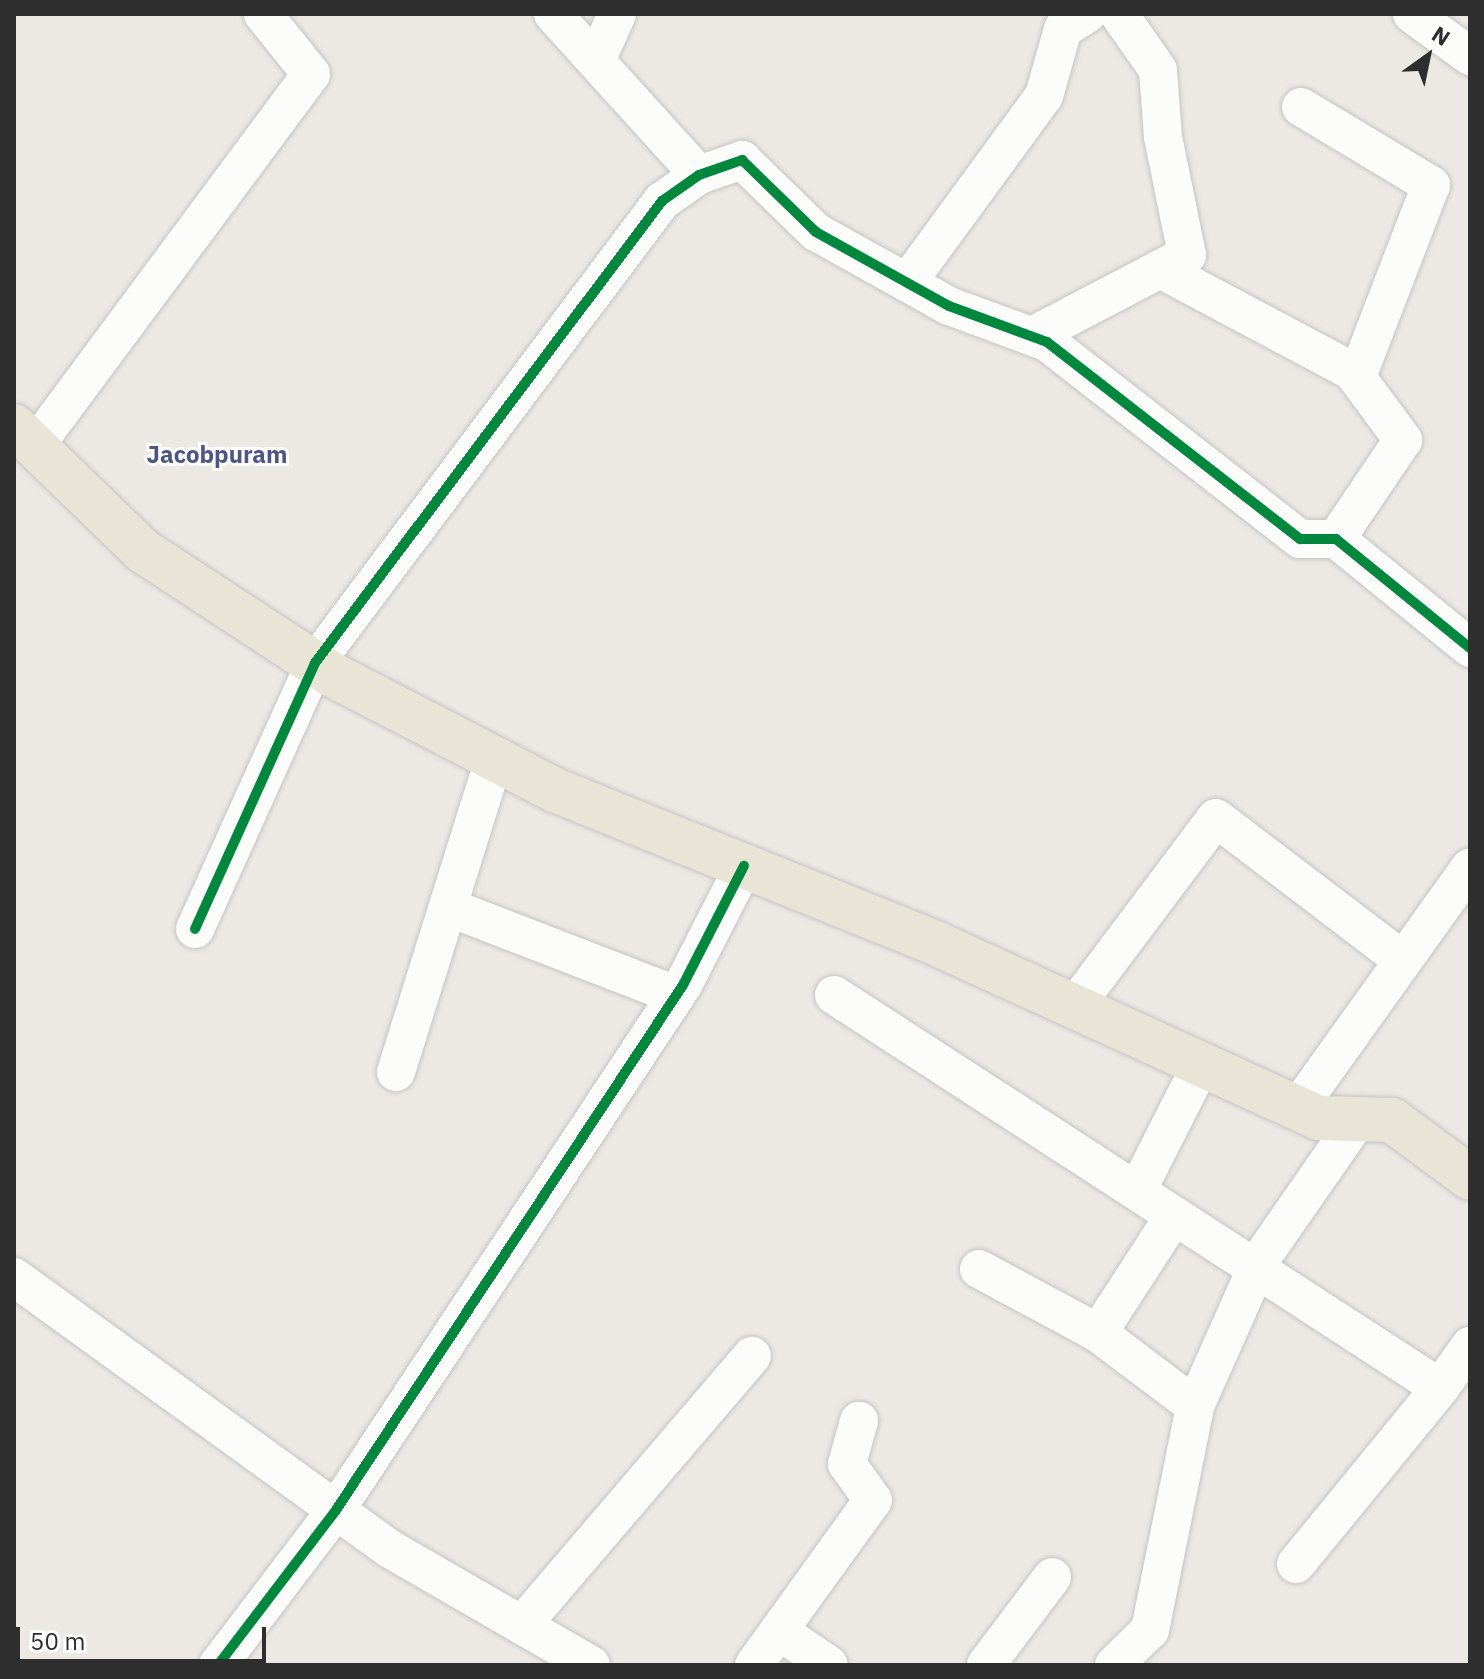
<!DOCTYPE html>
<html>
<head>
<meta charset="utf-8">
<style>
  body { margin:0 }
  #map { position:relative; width:1484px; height:1679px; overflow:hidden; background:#ece8e4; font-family:"IBM Plex Sans",sans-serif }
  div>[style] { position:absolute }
  .roads { filter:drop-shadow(0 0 2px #c5c4c5) drop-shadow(0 0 2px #c5c4c5) }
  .minor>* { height:38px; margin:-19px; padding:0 19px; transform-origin:19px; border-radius:19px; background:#fcfcfb }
  .major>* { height:44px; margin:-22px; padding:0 22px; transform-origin:22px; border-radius:22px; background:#e8e4d6 }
  .cycleway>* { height:10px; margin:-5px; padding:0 5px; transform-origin:5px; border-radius:5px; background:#00873e }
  span { translate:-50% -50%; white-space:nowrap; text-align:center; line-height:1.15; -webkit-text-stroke:6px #fff; paint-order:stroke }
  .quarter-label { font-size:24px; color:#4d5680; font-weight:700 }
  .frame { position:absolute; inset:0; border:16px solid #2e2e2e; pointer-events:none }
  .north { position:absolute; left:1388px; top:16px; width:80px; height:80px; -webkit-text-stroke:6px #fff; paint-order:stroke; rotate:33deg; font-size:22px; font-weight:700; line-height:32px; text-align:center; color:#2e2e2e }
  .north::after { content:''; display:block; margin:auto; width:28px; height:36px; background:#2e2e2e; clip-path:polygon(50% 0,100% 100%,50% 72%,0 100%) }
  .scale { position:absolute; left:16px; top:1627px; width:250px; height:36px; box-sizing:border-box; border:4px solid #2e2e2e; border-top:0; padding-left:10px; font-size:24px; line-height:28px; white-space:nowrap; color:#2e2e2e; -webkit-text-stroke:6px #fff; paint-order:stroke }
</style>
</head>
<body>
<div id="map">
  <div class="roads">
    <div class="minor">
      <div style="left:553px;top:14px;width:217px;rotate:47.8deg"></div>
      <div style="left:1412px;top:14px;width:72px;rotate:35.9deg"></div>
      <div style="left:596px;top:61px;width:51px;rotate:-65.9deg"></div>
      <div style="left:1301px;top:107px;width:152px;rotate:31deg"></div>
      <div style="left:1431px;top:185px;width:206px;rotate:111.1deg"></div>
      <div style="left:1160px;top:269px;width:217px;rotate:28deg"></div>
      <div style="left:1352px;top:371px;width:86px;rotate:53.5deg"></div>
      <div style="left:1403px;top:440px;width:120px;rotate:124.1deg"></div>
      <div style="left:907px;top:283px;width:232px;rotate:-53.8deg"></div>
      <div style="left:1044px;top:96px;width:70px;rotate:-74.2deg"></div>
      <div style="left:1063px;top:29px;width:28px;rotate:-32deg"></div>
      <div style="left:1032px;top:336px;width:175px;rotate:-27.6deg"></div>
      <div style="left:1187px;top:255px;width:120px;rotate:-101.5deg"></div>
      <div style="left:1163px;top:137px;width:67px;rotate:-94.3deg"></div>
      <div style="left:1158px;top:70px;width:68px;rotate:-124.9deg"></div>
      <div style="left:35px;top:446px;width:463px;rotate:-53.4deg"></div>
      <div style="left:311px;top:74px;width:77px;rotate:-128.7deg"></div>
      <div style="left:448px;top:907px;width:244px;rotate:21.1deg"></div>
      <div style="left:195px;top:929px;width:292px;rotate:-65.7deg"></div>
      <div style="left:315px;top:663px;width:578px;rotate:-53.09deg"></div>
      <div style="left:662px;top:201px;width:45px;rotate:-35.1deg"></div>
      <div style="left:699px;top:175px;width:46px;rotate:-19.2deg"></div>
      <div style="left:742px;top:160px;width:103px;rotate:44.2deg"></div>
      <div style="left:816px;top:232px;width:152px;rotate:29.1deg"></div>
      <div style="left:949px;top:306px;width:104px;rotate:20.2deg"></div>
      <div style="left:1047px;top:342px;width:321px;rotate:37.9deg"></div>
      <div style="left:1300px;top:539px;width:36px"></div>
      <div style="left:1336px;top:539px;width:173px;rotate:39.1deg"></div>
      <div style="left:834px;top:995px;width:722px;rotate:32.96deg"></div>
      <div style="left:1440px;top:1388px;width:52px;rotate:-54.5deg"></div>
      <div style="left:1074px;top:1007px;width:236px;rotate:-53.1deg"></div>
      <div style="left:1216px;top:818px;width:231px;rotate:37.3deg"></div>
      <div style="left:396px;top:1072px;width:328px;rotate:-72.6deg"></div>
      <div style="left:1297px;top:1109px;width:297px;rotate:-54.4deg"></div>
      <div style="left:1137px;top:1191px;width:141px;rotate:-63.1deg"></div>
      <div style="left:979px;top:1269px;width:135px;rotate:28.3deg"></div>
      <div style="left:1098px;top:1333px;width:121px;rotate:37deg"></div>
      <div style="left:14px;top:1277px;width:464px;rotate:35.9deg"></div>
      <div style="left:390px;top:1549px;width:232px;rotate:30deg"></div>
      <div style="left:1098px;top:1333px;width:140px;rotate:-57deg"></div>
      <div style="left:1296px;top:1564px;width:227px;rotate:-50.7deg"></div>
      <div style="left:522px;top:1625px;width:354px;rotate:-49.5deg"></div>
      <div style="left:779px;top:1631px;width:60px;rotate:34.2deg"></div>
      <div style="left:218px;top:1665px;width:195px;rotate:-52.7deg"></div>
      <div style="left:336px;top:1510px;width:629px;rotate:-56.54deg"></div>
      <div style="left:683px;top:985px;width:134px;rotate:-62.9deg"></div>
      <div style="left:754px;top:1665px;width:203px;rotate:-54.2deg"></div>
      <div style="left:873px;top:1500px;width:44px;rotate:-125.8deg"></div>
      <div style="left:847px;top:1464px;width:45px;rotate:-74.4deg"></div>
      <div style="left:986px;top:1665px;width:110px;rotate:-53.1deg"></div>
      <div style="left:1114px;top:1665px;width:50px;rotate:-44.2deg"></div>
      <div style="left:1150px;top:1630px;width:228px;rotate:-78.6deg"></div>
      <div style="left:1195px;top:1406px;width:160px;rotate:-66deg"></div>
      <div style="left:1260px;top:1260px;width:172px;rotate:-55.2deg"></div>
    </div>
    <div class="major">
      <div style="left:14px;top:426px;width:180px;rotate:44.1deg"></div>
      <div style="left:143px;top:551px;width:225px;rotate:33.2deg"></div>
      <div style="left:331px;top:674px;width:252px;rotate:27.4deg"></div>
      <div style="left:555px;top:790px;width:410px;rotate:21.9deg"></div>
      <div style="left:935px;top:943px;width:422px;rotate:24.5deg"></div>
      <div style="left:1319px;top:1118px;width:73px;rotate:1.6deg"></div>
      <div style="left:1392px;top:1120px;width:97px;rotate:36.6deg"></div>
    </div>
  </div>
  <div class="cycleway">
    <div style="left:195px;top:929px;width:292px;rotate:-65.7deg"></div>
    <div style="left:315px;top:663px;width:578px;rotate:-53.09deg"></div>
    <div style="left:662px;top:201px;width:45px;rotate:-35.1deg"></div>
    <div style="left:699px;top:175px;width:46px;rotate:-19.2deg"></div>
    <div style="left:742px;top:160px;width:103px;rotate:44.2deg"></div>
    <div style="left:816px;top:232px;width:152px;rotate:29.1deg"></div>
    <div style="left:949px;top:306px;width:104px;rotate:20.2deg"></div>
    <div style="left:1047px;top:342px;width:321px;rotate:37.9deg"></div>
    <div style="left:1300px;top:539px;width:36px"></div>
    <div style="left:1336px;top:539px;width:173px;rotate:39.1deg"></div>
    <div style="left:218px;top:1665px;width:195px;rotate:-52.7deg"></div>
    <div style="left:336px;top:1510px;width:629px;rotate:-56.54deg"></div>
    <div style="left:683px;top:985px;width:134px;rotate:-62.9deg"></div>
  </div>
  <div class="quarter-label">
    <span style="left:217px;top:455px">Jacobpuram</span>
  </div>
  <div class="frame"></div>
  <div class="north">N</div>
  <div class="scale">50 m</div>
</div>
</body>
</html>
